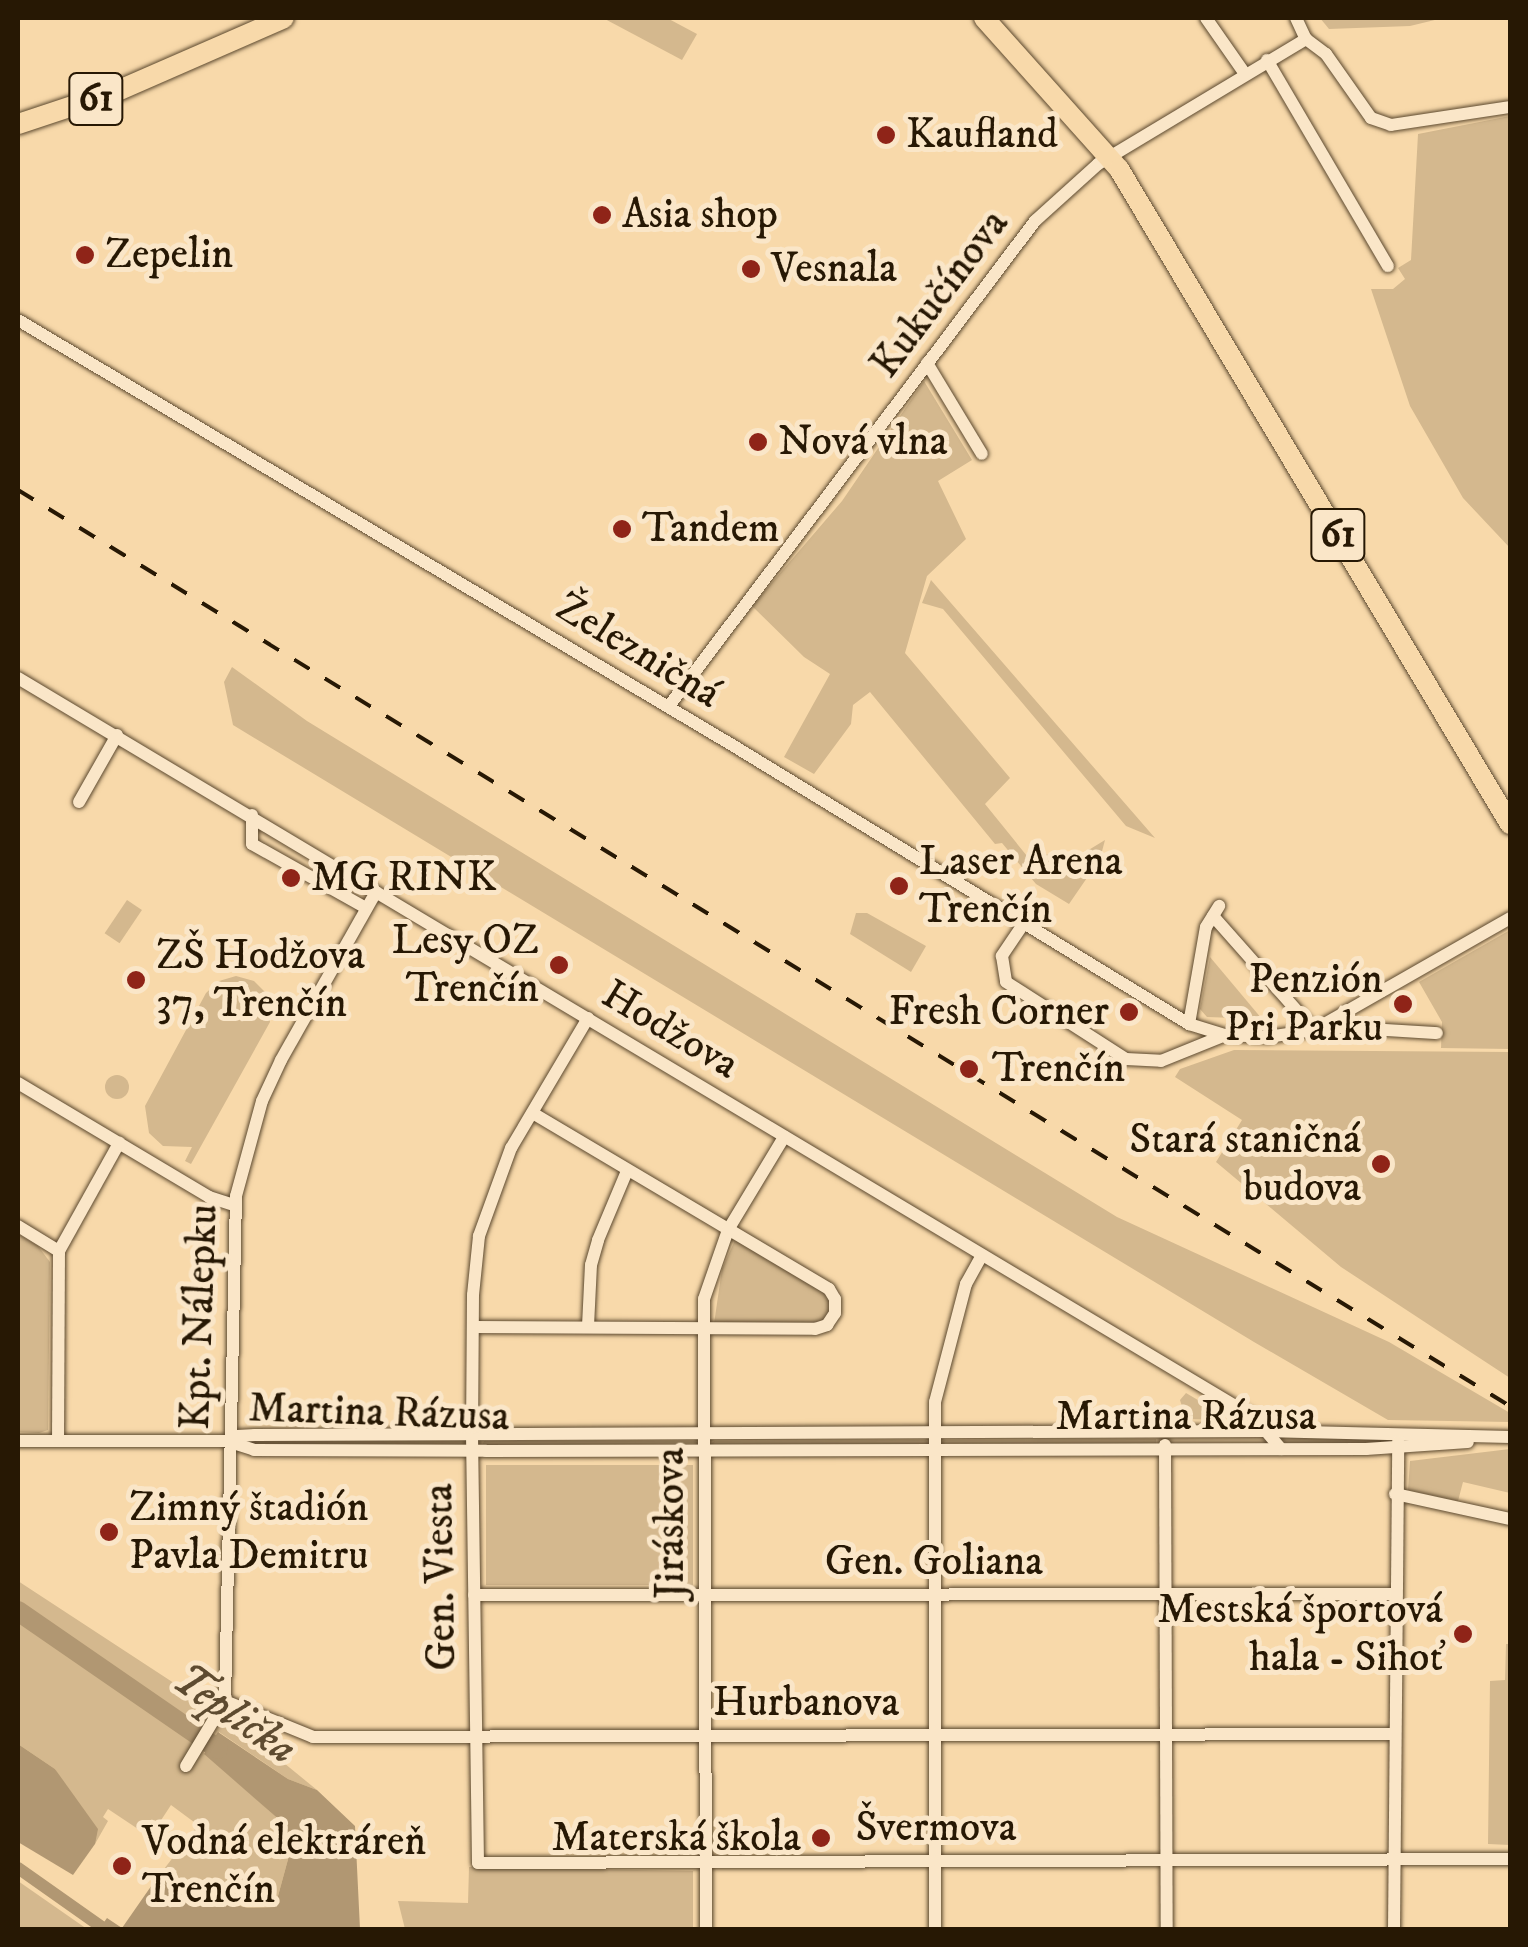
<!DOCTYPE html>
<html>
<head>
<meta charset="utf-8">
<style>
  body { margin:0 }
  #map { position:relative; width:1528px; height:1947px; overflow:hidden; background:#f8d9aa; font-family:"IM FELL DW Pica",serif }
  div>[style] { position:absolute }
  .green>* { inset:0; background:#d4b88e; transform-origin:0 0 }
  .round { border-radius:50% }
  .water>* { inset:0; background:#b19772 }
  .canal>* { height:12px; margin:-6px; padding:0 6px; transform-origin:6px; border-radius:6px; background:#b19772 }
  .river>* { height:20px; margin:-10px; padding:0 10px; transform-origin:10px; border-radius:10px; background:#b19772 }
  .roads { filter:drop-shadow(0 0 2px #5b482e) drop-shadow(0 0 2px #5b482e) }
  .minor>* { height:12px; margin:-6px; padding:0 6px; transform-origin:6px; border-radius:6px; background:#fae6c8 }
  .primary>* { height:20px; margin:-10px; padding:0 10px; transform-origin:10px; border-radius:10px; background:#f8d9aa }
  .rail>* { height:4px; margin-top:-2px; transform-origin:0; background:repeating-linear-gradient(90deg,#271804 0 18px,transparent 0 36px) }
  .dots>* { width:28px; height:28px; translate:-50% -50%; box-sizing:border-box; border:5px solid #fae6c8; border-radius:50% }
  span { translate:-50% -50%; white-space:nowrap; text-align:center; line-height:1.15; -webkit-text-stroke:10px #fae6c8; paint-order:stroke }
  .shield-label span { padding:2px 8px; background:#fae6c8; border:2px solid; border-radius:8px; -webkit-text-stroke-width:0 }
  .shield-label { font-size:40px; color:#271804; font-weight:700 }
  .poi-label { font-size:42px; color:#271804 }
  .left { translate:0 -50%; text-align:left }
  .right { translate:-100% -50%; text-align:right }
  .street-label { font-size:42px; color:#271804 }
  .water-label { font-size:45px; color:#5e4b30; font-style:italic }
  .frame { position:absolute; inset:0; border:20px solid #271804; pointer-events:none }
</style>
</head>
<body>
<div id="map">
  <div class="green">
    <div style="clip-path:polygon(603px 18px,667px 18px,697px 34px,682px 60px)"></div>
    <div style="clip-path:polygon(1320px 18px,1443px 18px,1410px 26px,1329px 29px)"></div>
    <div style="clip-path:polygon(1510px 116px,1510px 548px,1463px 498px,1410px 406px,1371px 289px,1393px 289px,1405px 279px,1398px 268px,1411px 260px,1418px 134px)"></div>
    <div style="clip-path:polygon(924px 381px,972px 460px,938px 481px,966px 539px,927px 576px,905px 653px,1010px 778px,985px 804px,1027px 856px,1053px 854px,1064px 865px,1105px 840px,1100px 859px,1069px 904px,1036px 884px,1002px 843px,995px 844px,870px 692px,853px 705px,851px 724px,814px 774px,784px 757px,830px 674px,804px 657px,752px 606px,842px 501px)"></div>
    <div style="clip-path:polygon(931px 580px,1155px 838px,1126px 826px,943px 609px,922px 603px)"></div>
    <div style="clip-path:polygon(232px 667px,307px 721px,1117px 1217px,1389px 1342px,1510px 1413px,1510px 1422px,1388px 1420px,1254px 1342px,233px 725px,224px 682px)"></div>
    <div style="left:127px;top:900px;width:18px;height:40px;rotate:34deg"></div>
    <div style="clip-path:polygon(856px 913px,867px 913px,926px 946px,911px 972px,850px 934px)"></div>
    <div style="clip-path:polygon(1510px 930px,1510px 1049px,1441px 1048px,1442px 1022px,1419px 982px)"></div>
    <div style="clip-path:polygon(1210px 957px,1262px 1019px,1207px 1017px,1200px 1009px)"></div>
    <div style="clip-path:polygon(236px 976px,254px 981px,267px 994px,270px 1022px,191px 1164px,185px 1161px,192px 1147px,163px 1146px,149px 1133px,145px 1106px,206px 993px,219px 981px)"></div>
    <div style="clip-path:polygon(1234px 1050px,1510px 1052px,1510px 1378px,1341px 1267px,1216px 1162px,1242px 1120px,1175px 1077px,1180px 1069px)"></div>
    <div class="round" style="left:105px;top:1075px;width:24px;height:24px"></div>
    <div style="clip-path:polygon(18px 1234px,38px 1246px,50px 1262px,48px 1430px,39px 1433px,18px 1432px)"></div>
    <div style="clip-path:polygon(736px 1238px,828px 1295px,832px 1311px,821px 1323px,714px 1324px,722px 1269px)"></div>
    <div style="clip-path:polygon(1186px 1393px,1223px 1415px,1224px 1420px,1186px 1419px,1180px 1400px)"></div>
    <div style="clip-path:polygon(1281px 1438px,1387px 1438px,1390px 1442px,1288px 1445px)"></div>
    <div style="clip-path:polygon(1156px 1439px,1156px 1445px,941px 1443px,944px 1440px)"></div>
    <div style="clip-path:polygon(926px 1440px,928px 1444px,711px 1444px,714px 1441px)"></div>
    <div style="clip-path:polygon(465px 1441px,466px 1446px,248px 1445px,248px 1442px)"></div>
    <div style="clip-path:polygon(484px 1441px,695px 1441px,698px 1443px,482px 1446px)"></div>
    <div style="clip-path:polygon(1510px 1449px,1510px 1493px,1463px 1482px,1458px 1501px,1408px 1490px,1410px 1461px)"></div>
    <div style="left:486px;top:1465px;width:207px;height:120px"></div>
    <div style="clip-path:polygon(18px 1581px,235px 1723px,317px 1790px,288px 1779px,219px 1732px,204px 1753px,283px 1823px,290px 1852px,275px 1907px,248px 1908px,198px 1895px,167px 1873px,154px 1882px,198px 1825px,171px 1805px,150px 1837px,108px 1809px,103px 1817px,108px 1821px,95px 1844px,55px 1769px,18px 1744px)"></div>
    <div style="clip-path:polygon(1506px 1644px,1510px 1644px,1510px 1845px,1488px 1844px,1490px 1681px,1505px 1680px)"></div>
    <div style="clip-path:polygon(469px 1867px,693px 1871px,693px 1929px,405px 1929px,398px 1901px,468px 1903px)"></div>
    <div style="clip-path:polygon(18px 1881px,87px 1929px,18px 1929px)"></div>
  </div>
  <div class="water">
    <div style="clip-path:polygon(218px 1732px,288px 1779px,317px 1790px,355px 1826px,360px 1929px,99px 1929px,107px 1918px,122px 1928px,154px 1882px,167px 1873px,198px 1895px,248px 1908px,275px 1907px,290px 1852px,283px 1823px,204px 1754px)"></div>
    <div style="clip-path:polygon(18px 1744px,55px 1769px,98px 1829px,95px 1844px,73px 1875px,18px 1842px)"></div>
  </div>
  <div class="canal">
    <div style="left:18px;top:1868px;width:108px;rotate:35.2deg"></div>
  </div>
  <div class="river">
    <div style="left:18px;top:1611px;width:243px;rotate:34.6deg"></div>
  </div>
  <div class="roads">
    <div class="minor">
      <div style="left:1206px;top:18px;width:68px;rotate:55.1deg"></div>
      <div style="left:1296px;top:18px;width:23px;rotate:65deg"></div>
      <div style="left:1267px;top:60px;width:239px;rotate:59.6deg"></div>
      <div style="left:18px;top:320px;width:837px;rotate:30.76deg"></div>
      <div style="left:737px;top:748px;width:530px;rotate:31.41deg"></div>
      <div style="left:1189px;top:1024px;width:39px;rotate:17deg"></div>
      <div style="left:1226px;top:1035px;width:42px;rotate:2.7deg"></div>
      <div style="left:1268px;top:1037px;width:47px;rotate:-8.7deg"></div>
      <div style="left:1314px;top:1030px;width:226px;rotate:-29.7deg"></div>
      <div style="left:927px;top:363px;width:106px;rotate:58.9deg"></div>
      <div style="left:18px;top:678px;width:1440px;rotate:30.88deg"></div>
      <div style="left:1254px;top:1417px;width:42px;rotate:49.8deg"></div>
      <div style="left:669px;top:706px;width:608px;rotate:-52.96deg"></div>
      <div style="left:1035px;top:221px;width:85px;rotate:-42.1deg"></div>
      <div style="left:1098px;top:164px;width:243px;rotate:-31deg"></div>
      <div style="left:1306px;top:39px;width:25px;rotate:37deg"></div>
      <div style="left:1326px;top:54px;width:78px;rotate:54.9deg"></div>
      <div style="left:1371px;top:118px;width:21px;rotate:19deg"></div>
      <div style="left:1391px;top:125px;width:120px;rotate:-8.6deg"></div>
      <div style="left:79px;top:802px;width:77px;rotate:-60.4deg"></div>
      <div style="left:252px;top:815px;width:29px;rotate:90deg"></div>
      <div style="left:252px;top:844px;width:131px;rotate:29.3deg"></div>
      <div style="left:1213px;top:916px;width:152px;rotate:48.5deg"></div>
      <div style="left:1024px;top:923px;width:40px;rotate:124deg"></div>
      <div style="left:1002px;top:956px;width:26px;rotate:81deg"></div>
      <div style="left:1006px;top:982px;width:143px;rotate:32.7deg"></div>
      <div style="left:1126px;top:1059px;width:35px;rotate:3deg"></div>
      <div style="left:1161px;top:1061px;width:67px;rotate:-22deg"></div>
      <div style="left:588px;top:1018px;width:151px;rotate:120.6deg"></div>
      <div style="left:511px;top:1148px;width:94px;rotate:110deg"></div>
      <div style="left:479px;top:1236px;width:59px;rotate:95.8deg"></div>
      <div style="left:473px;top:1295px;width:139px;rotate:90.4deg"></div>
      <div style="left:472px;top:1434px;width:429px;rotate:89.2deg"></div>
      <div style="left:478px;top:1863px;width:1032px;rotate:-0.22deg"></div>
      <div style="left:1189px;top:1024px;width:98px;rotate:-80.1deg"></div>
      <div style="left:1206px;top:927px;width:25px;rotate:-58deg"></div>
      <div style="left:1321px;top:1026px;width:116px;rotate:3.5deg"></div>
      <div style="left:18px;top:1083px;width:222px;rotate:30.8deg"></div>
      <div style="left:209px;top:1197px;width:26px;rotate:18deg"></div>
      <div style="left:18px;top:1226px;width:48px;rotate:31.4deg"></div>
      <div style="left:588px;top:1326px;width:61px;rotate:-87.2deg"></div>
      <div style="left:591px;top:1265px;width:26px;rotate:-74deg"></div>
      <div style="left:598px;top:1240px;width:75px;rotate:-67.2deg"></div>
      <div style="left:473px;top:1327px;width:342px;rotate:0.3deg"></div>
      <div style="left:815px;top:1329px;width:13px;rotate:-18deg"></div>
      <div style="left:827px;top:1325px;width:14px;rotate:-56deg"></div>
      <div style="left:835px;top:1313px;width:14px;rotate:-90deg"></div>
      <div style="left:835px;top:1299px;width:12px;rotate:-121deg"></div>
      <div style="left:829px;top:1289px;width:345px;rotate:-149.3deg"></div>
      <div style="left:18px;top:1441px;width:209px"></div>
      <div style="left:227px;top:1441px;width:11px;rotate:-27deg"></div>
      <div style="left:237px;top:1436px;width:18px;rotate:-3deg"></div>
      <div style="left:255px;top:1435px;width:1009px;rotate:-0.23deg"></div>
      <div style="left:1264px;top:1431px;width:246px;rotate:1.4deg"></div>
      <div style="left:58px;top:1441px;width:190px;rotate:-89.7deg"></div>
      <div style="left:59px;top:1251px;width:124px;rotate:-60.9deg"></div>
      <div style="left:227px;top:1441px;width:28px;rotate:18deg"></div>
      <div style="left:254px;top:1450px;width:232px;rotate:0.2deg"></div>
      <div style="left:486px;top:1451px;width:880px;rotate:-0.13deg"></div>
      <div style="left:1366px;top:1449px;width:102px;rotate:-3.9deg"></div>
      <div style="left:1165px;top:1445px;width:485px;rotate:89.8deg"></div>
      <div style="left:1395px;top:1494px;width:118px;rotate:12.3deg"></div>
      <div style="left:474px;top:1595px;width:920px;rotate:-0.06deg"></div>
      <div style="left:225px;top:1701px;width:95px;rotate:22.2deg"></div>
      <div style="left:313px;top:1737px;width:1081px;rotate:-0.16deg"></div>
      <div style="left:186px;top:1766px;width:76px;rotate:-59deg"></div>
      <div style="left:225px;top:1701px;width:505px;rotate:-88.75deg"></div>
      <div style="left:236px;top:1196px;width:98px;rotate:-74.7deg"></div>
      <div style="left:262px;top:1101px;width:45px;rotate:-65.1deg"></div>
      <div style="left:281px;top:1060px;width:193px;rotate:-60.5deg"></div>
      <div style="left:706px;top:1930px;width:631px;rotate:-90.18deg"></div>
      <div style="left:704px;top:1299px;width:73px;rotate:-70.8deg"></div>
      <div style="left:728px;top:1230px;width:109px;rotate:-58.9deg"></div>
      <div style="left:935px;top:1930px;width:528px;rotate:-90deg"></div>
      <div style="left:935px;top:1402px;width:122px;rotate:-75.3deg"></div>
      <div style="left:966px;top:1284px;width:33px;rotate:-61deg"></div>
      <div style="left:1394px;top:1930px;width:489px;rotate:-89.5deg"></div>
    </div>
    <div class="primary">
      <div style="left:984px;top:18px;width:203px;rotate:48.2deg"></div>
      <div style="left:1119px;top:169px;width:763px;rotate:59.17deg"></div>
      <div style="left:18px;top:124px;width:102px;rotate:-18.3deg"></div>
      <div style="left:115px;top:92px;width:184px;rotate:-23.6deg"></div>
    </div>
  </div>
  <div class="rail">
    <div style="left:18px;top:490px;width:1751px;rotate:31.55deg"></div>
  </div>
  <div class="dots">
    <div style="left:886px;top:135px;background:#8f2418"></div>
    <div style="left:602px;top:215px;background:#8f2418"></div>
    <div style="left:85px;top:255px;background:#8f2418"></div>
    <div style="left:751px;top:269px;background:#8f2418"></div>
    <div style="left:758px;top:442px;background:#8f2418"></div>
    <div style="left:622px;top:529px;background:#8f2418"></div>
    <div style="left:291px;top:878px;background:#8f2418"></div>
    <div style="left:899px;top:886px;background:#8f2418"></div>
    <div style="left:559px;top:965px;background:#8f2418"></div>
    <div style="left:136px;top:980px;background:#8f2418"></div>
    <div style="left:1403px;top:1004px;background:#8f2418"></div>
    <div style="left:1129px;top:1012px;background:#8f2418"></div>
    <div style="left:969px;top:1069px;background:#8f2418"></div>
    <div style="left:1381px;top:1164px;background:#8f2418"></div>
    <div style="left:109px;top:1532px;background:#8f2418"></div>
    <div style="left:1463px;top:1634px;background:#8f2418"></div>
    <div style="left:821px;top:1838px;background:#8f2418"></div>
    <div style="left:122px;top:1866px;background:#8f2418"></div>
  </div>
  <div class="shield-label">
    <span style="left:96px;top:99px">61</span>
    <span style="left:1338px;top:535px">61</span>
  </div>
  <div class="poi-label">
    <span class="left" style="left:906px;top:135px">Kaufland</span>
    <span class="left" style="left:622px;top:215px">Asia shop</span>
    <span class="left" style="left:105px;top:255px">Zepelin</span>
    <span class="left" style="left:771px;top:269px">Vesnala</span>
    <span class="left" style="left:778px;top:442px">Nová vlna</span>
    <span class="left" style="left:642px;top:529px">Tandem</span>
    <span class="left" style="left:919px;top:886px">Laser Arena<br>Trenčín</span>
    <span class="left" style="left:311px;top:878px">MG RINK</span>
    <span class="right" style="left:539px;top:965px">Lesy OZ<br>Trenčín</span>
    <span class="left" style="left:156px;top:980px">ZŠ Hodžova<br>37, Trenčín</span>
    <span class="right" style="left:1383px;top:1004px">Penzión<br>Pri Parku</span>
    <span class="right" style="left:1109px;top:1012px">Fresh Corner</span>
    <span class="left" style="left:992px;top:1069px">Trenčín</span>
    <span class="right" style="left:1361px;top:1164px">Stará staničná<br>budova</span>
    <span class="left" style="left:129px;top:1532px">Zimný štadión<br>Pavla Demitru</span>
    <span class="right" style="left:1443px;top:1634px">Mestská športová<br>hala - Sihoť</span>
    <span class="right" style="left:801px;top:1838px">Materská škola</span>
    <span class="left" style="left:142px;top:1866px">Vodná elektráreň<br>Trenčín</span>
  </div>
  <div class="street-label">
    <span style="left:940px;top:294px;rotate:-53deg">Kukučínova</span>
    <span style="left:638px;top:651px;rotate:31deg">Železničná</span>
    <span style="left:670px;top:1030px;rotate:31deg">Hodžova</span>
    <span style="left:200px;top:1317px;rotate:-88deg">Kpt. Nálepku</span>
    <span style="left:379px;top:1413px;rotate:2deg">Martina Rázusa</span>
    <span style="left:1186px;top:1417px">Martina Rázusa</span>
    <span style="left:671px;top:1523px;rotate:-90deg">Jiráskova</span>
    <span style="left:934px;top:1562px">Gen. Goliana</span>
    <span style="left:441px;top:1577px;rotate:-91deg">Gen. Viesta</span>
    <span style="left:806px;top:1703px">Hurbanova</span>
    <span style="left:936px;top:1828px">Švermova</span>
  </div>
  <div class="water-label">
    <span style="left:234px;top:1715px;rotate:35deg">Teplička</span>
  </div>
  <div class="frame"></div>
</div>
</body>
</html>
